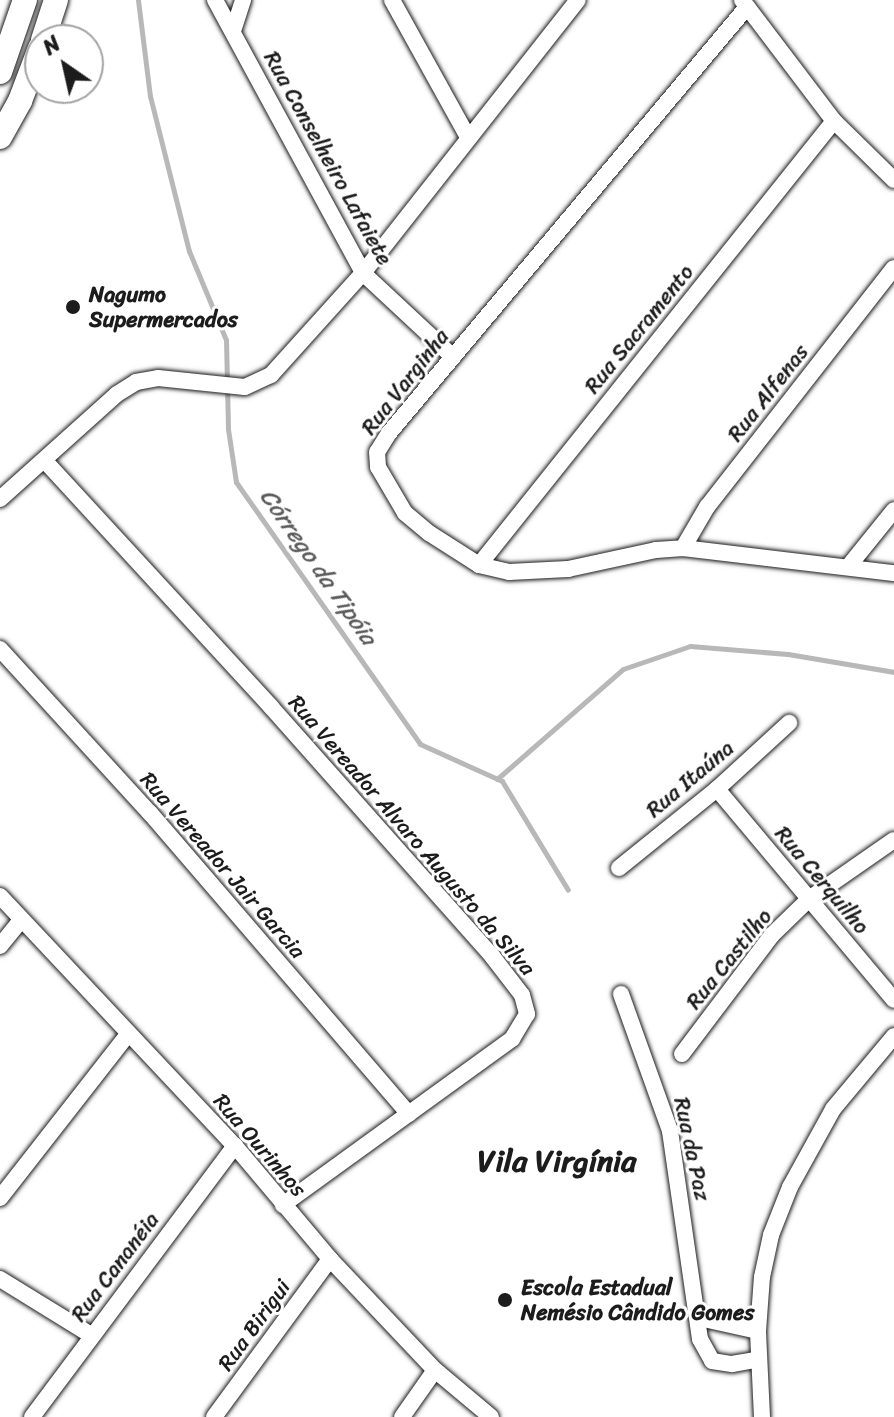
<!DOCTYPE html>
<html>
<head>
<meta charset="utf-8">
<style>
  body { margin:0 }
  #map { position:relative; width:894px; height:1417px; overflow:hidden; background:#fff; font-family:Sriracha,sans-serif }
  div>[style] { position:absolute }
  .stream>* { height:5px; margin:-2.5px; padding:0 2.5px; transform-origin:2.5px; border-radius:2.5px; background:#b8b8b8 }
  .roads { filter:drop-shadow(0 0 2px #1c1c1c) drop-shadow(0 0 2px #1c1c1c) }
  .minor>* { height:16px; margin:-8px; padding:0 8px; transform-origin:8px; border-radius:8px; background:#fff }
  .primary>* { height:24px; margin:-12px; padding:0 12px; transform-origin:12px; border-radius:12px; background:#fff }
  .dots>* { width:22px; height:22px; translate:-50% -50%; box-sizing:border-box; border:4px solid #fff; border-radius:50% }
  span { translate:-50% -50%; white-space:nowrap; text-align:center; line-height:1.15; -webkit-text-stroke:6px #fff; paint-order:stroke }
  .street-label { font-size:22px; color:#1c1c1c }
  .poi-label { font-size:22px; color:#1c1c1c; font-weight:700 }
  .left { translate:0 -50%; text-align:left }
  .water-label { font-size:24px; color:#5a5a5a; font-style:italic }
  .district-label { font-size:30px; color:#1c1c1c; font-weight:700 }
  .north { position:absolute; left:24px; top:24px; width:80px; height:80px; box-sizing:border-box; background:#fff; border:2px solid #a4a4a4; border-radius:50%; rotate:326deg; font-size:22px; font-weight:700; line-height:32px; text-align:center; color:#1c1c1c }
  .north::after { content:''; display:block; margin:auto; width:28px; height:36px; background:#1c1c1c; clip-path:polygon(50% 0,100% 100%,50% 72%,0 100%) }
</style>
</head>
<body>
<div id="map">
  <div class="stream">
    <div style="left:138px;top:0;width:97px;rotate:82.9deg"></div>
    <div style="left:150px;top:96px;width:160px;rotate:75.9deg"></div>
    <div style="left:189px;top:251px;width:96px;rotate:67.4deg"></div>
    <div style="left:226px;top:340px;width:89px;rotate:88.7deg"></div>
    <div style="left:228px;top:429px;width:54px;rotate:81.4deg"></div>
    <div style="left:236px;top:482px;width:320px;rotate:54.9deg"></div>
    <div style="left:420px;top:744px;width:90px;rotate:24.3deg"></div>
    <div style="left:502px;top:781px;width:127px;rotate:58.8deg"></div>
    <div style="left:497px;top:779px;width:167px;rotate:-41.1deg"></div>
    <div style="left:623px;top:669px;width:71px;rotate:-18.9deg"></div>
    <div style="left:690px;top:646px;width:98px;rotate:4.7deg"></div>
    <div style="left:788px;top:654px;width:108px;rotate:9.6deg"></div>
  </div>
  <div class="roads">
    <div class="minor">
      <div style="left:215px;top:0;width:311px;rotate:61.5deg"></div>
      <div style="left:363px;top:273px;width:123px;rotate:43deg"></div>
      <div style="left:392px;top:0;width:157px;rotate:61deg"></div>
      <div style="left:742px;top:0;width:152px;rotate:52.8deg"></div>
      <div style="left:834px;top:121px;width:84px;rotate:44.5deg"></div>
      <div style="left:747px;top:7px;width:556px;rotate:130.04deg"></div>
      <div style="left:389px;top:433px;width:22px;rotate:122deg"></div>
      <div style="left:377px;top:452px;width:15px;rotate:86deg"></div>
      <div style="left:378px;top:467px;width:53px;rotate:59.6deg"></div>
      <div style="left:405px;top:513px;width:31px;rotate:40deg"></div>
      <div style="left:429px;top:533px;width:59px;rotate:32.6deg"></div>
      <div style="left:479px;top:565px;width:31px;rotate:13deg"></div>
      <div style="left:509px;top:572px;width:59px;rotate:-2.9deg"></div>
      <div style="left:568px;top:569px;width:90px;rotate:-12.2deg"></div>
      <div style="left:656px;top:550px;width:27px;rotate:-4deg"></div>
      <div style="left:683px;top:548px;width:212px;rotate:6.8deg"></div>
      <div style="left:233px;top:31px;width:33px;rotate:-72deg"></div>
      <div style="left:45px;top:461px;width:334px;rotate:47.4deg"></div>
      <div style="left:271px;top:707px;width:333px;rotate:48.4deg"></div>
      <div style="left:492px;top:956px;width:49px;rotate:52.4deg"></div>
      <div style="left:522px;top:995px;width:20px;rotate:75deg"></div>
      <div style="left:527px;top:1014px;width:29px;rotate:121deg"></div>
      <div style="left:512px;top:1039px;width:283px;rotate:144.1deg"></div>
      <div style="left:0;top:499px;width:157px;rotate:-41.9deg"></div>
      <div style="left:117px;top:394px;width:22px;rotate:-32deg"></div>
      <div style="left:136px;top:382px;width:22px;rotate:-10deg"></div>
      <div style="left:158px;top:378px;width:87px;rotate:5.9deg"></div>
      <div style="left:245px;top:387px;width:29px;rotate:-25deg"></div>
      <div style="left:271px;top:375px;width:137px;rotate:-48deg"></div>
      <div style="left:363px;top:273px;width:347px;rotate:-51.8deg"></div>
      <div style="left:683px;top:548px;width:48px;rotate:-59.7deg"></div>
      <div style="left:707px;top:507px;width:303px;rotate:-52deg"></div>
      <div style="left:479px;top:565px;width:568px;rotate:-51.36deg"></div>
      <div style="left:848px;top:567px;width:73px;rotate:-51.1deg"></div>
      <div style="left:0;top:649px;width:222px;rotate:47.6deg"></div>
      <div style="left:150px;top:813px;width:397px;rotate:49.3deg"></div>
      <div style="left:717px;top:789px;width:275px;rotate:50deg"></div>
      <div style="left:619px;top:868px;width:126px;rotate:-38.9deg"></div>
      <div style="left:717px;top:789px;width:98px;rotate:-42.5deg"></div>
      <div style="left:0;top:896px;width:343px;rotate:46.8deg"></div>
      <div style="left:235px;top:1146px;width:148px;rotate:49.9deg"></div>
      <div style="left:330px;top:1259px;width:153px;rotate:46.6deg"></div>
      <div style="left:435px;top:1370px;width:73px;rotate:40deg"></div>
      <div style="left:0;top:946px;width:33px;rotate:-51deg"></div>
      <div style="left:621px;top:994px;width:145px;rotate:70.3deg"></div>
      <div style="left:670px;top:1131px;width:210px;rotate:81.8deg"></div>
      <div style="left:700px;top:1339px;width:25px;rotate:61deg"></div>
      <div style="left:712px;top:1361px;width:20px;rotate:9deg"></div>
      <div style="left:732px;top:1364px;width:27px;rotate:-10deg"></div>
      <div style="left:682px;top:1054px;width:149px;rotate:-52.9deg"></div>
      <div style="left:772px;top:935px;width:52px;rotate:-44.2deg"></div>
      <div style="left:809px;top:899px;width:103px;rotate:-34.8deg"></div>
      <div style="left:0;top:1198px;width:208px;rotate:-52deg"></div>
      <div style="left:0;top:1279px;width:107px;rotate:31.6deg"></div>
      <div style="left:699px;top:1318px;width:60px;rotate:12.4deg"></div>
      <div style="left:32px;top:1417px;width:339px;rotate:-53.2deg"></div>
      <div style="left:214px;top:1417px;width:196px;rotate:-53.7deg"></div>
      <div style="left:402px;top:1417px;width:57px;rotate:-54.9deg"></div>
      <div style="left:762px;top:1417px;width:86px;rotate:-92.7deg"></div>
      <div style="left:758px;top:1331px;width:54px;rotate:-85.8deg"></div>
      <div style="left:762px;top:1277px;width:43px;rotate:-77.9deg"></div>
      <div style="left:771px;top:1235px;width:52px;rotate:-68.4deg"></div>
      <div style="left:790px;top:1187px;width:89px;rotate:-61.1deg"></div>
      <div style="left:833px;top:1109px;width:95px;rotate:-50.1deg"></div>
    </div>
    <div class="primary">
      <div style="left:43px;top:40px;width:42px;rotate:-72deg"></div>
      <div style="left:0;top:72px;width:76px;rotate:-70.9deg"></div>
      <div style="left:0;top:137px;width:41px;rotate:-60.9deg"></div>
      <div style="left:20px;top:101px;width:57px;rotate:-69.3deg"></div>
    </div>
  </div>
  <div class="dots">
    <div style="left:73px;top:307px;background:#1c1c1c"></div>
    <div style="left:505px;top:1300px;background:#1c1c1c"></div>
  </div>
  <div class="street-label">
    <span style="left:328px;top:158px;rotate:61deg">Rua Conselheiro Lafaiete</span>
    <span style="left:639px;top:329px;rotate:-51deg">Rua Sacramento</span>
    <span style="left:405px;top:382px;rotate:-52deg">Rua Varginha</span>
    <span style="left:768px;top:393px;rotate:-52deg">Rua Alfenas</span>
    <span style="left:690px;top:779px;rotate:-40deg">Rua Itaúna</span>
    <span style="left:412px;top:835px;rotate:49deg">Rua Vereador Alvaro Augusto da Silva</span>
    <span style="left:223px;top:865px;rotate:49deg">Rua Vereador Jair Garcia</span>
    <span style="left:822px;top:880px;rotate:50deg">Rua Cerquilho</span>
    <span style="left:729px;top:959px;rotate:-51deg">Rua Castilho</span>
    <span style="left:260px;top:1145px;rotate:49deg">Rua Ourinhos</span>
    <span style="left:692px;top:1149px;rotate:78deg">Rua da Paz</span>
    <span style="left:115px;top:1267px;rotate:-53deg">Rua Cananéia</span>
    <span style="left:254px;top:1325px;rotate:-54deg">Rua Birigui</span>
  </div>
  <div class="poi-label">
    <span class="left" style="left:89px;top:307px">Nagumo<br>Supermercados</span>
    <span class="left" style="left:521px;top:1300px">Escola Estadual<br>Nemésio Cândido Gomes</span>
  </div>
  <div class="water-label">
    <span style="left:318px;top:567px;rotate:55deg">Córrego da Tipóia</span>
  </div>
  <div class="district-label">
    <span style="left:557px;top:1161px">Vila Virgínia</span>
  </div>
  <div class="north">N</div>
</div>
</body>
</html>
